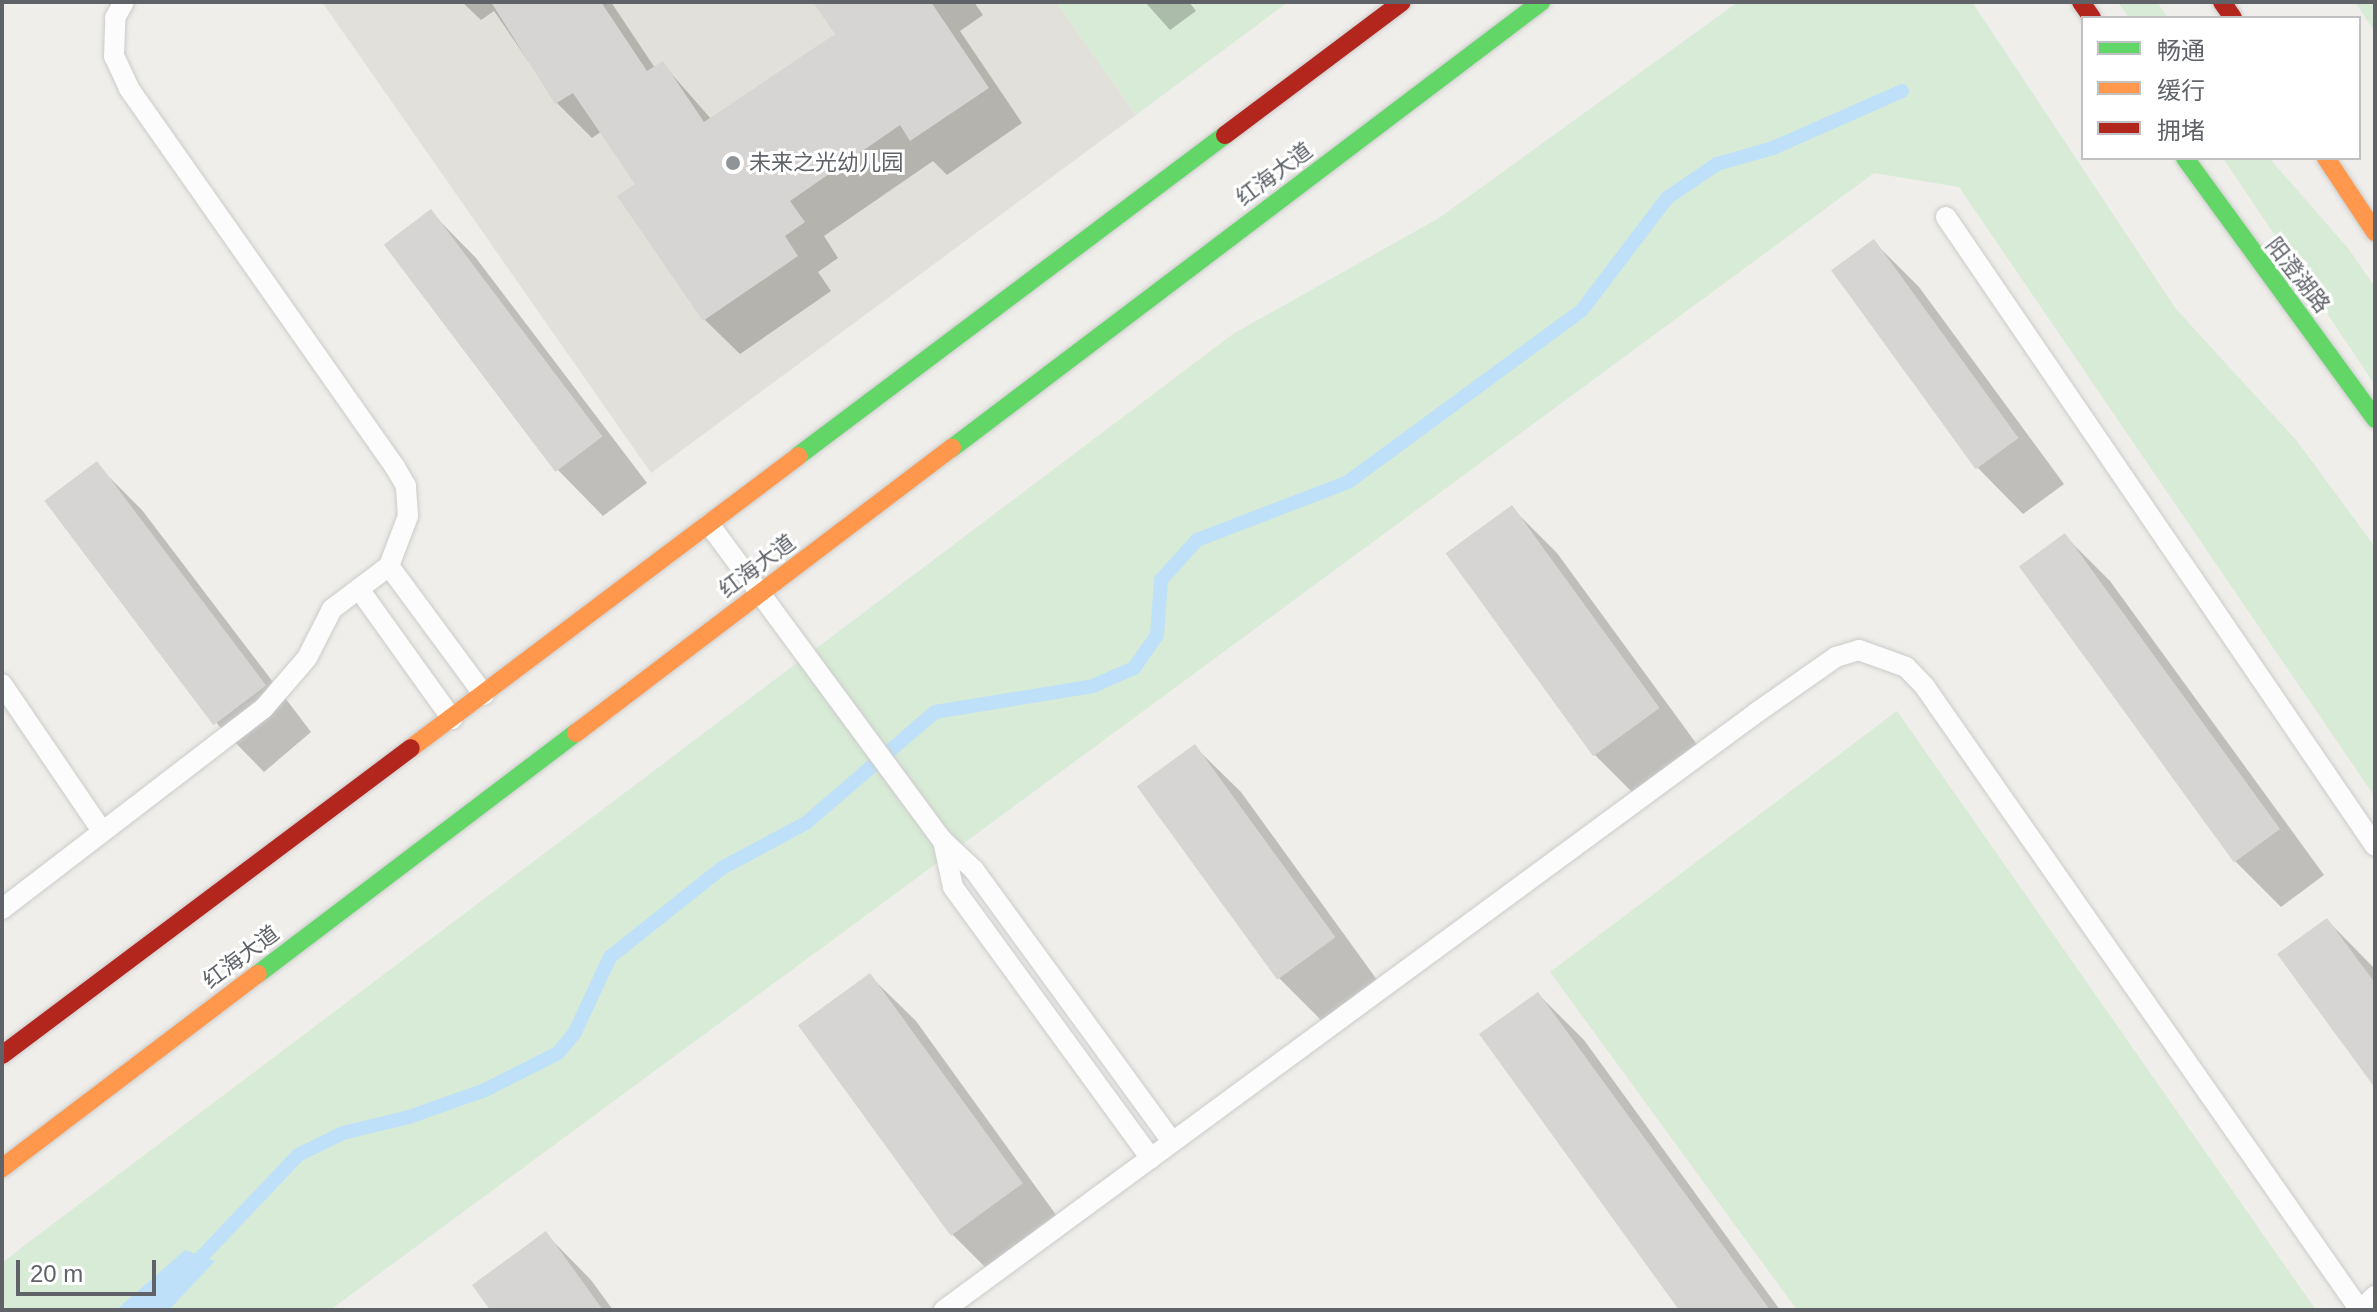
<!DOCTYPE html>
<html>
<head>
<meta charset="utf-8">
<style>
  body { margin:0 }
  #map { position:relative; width:2377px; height:1312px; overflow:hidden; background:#efeeea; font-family:Helvetica,"Noto Sans SC",sans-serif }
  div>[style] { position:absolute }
  .education>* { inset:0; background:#e2e0da }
  .green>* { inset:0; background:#d8ebd6 }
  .water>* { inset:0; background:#bfe0f9 }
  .shadow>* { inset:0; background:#0003 }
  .stream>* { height:14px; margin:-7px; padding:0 7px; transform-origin:7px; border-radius:7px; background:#bfe0f9 }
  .building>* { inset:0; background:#d6d5d3; transform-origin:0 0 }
  .roads { filter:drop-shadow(0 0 2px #cbcccc) drop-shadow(0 0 2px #cbcccc) }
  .lane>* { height:20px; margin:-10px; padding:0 10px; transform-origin:10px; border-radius:10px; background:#fdfcfc }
  .fast>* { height:18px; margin:-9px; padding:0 9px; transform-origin:9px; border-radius:9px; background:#63d668 }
  .slow>* { height:18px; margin:-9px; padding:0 9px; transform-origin:9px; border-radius:9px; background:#ff974d }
  .jam>* { height:18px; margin:-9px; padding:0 9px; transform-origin:9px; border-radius:9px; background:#b3261e }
  .dots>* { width:22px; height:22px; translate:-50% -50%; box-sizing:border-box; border:4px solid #fff; border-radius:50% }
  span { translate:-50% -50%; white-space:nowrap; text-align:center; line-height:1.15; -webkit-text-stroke:6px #fff; paint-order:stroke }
  .poi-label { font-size:22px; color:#5f6368 }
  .left { translate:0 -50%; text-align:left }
  .street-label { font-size:22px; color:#5f6368 }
  .frame { position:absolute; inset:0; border:4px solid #5f6368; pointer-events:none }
  .legend { position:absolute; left:2081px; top:16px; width:280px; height:144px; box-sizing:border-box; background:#fff; border:2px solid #bfc1c3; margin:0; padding:10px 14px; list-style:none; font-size:24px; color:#5f6368 }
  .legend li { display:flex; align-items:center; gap:16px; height:40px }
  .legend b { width:40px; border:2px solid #bfc1c3 }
  .scale { position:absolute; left:16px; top:1260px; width:140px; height:36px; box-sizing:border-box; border:4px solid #5f6368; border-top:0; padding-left:10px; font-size:24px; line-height:28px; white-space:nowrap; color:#5f6368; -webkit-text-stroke:6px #fff; paint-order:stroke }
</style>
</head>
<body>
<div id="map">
  <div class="education">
    <div style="clip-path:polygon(322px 2px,1056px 2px,1136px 115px,651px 473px)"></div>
  </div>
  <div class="green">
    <div style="clip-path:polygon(1056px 2px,1288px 2px,1136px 115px)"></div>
    <div style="clip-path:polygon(1738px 2px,1972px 2px,2176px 309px,2297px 441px,2375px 547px,2375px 797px,1959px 187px,1874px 173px,330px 1310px,2px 1310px,2px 1263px,25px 1245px,1233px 334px,1439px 218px)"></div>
    <div style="clip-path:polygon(2118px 2px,2157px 2px,2168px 18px,2129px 18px)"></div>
    <div style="clip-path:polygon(2355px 2px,2375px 2px,2375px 32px)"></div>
    <div style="clip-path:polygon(2223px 158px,2269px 158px,2348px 248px,2375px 287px,2375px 385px)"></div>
    <div style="clip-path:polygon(1897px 711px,2316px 1310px,1797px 1310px,1550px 972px)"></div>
  </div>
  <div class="water">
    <div style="clip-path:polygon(185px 1250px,215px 1261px,169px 1310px,116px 1310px)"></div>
  </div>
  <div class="shadow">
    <div style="clip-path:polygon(462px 2px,611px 2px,655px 68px,662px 63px,712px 120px,837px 35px,815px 2px,974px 2px,983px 15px,960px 31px,1022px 123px,947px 175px,933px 161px,824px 236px,838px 258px,818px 272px,831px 291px,740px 354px,705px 320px,638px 184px,602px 131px,592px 138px,557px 103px,494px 11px,481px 20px)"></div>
    <div style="clip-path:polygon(1145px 2px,1189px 2px,1196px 11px,1170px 30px)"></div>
    <div style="clip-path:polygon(431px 212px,476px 258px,647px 483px,603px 516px,558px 470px)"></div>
    <div style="clip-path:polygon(1874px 242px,1919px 287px,2064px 484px,2023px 514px,1978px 468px,1833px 271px)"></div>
    <div style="clip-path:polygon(96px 464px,142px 510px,311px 732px,264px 772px,219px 726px,48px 501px)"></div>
    <div style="clip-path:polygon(1512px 508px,1557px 553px,1704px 754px,1641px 801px,1595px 755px)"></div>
    <div style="clip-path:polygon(2064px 535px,2110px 581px,2324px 875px,2281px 907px,2235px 861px)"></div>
    <div style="clip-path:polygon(1195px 747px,1241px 792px,1380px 984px,1325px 1024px,1279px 978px)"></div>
    <div style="clip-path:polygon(2327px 920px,2375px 969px,2375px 1084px)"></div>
    <div style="clip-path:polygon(870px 976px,916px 1021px,1067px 1230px,998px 1280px,952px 1234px)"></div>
    <div style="clip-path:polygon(1538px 994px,1584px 1040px,1780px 1310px,1682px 1310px)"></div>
    <div style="clip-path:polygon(546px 1234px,591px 1280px,613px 1310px,493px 1310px)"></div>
  </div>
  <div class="stream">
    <div style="left:190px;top:1269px;width:157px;rotate:-46.5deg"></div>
    <div style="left:298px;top:1155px;width:50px;rotate:-26.1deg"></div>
    <div style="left:343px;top:1133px;width:68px;rotate:-13.6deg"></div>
    <div style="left:409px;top:1117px;width:81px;rotate:-19.6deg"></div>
    <div style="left:485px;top:1090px;width:82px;rotate:-26.9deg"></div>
    <div style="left:558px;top:1053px;width:25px;rotate:-50deg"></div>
    <div style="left:574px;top:1034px;width:85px;rotate:-64.9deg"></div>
    <div style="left:610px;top:957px;width:143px;rotate:-38.5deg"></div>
    <div style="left:722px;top:868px;width:95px;rotate:-28.2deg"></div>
    <div style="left:806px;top:823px;width:170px;rotate:-40.7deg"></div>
    <div style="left:935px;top:712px;width:160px;rotate:-9.3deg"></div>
    <div style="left:1093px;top:686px;width:45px;rotate:-23.7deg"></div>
    <div style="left:1134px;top:668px;width:40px;rotate:-55.1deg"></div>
    <div style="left:1157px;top:635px;width:55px;rotate:-85.8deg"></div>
    <div style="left:1161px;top:580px;width:54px;rotate:-48deg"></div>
    <div style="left:1197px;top:540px;width:162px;rotate:-21deg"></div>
    <div style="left:1348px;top:482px;width:290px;rotate:-36.3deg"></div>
    <div style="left:1582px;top:310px;width:141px;rotate:-52.8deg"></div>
    <div style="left:1667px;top:198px;width:60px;rotate:-34.2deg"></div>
    <div style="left:1717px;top:164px;width:58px;rotate:-15.9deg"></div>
    <div style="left:1773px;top:148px;width:141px;rotate:-23.8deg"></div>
  </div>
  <div class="building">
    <div style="clip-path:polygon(491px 2px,601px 2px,647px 71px,663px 61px,704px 122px,835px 34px,813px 2px,931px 2px,989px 88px,910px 141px,900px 125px,790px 201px,805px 222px,785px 236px,798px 256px,703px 321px,617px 196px,635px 184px,573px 93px,555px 104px)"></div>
    <div style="left:431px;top:209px;width:285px;height:59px;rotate:53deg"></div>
    <div style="left:1874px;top:239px;width:246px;height:53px;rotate:54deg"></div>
    <div style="left:97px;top:461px;width:281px;height:66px;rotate:53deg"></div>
    <div style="left:1512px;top:505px;width:251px;height:82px;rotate:54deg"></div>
    <div style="left:2065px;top:533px;width:366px;height:57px;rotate:54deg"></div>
    <div style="left:1195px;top:744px;width:239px;height:72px;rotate:54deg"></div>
    <div style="clip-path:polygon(2327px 918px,2375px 983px,2375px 1088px,2277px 954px)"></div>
    <div style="left:870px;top:973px;width:260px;height:89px;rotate:54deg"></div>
    <div style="clip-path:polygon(1538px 992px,1770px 1310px,1679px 1310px,1479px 1034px)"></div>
    <div style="clip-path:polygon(546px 1231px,603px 1310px,490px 1310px,472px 1285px)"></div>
  </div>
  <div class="roads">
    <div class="lane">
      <div style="left:1946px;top:217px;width:761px;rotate:55.7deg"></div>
      <div style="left:709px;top:524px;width:394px;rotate:53.6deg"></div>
      <div style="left:943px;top:841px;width:42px;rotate:43.1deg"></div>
      <div style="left:974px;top:870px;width:336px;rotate:53.9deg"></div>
      <div style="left:389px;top:566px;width:160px;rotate:53.6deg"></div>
      <div style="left:359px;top:589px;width:160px;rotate:54.4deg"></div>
      <div style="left:2px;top:684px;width:178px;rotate:55.8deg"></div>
      <div style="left:943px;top:841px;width:47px;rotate:77.7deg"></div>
      <div style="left:953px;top:887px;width:336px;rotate:53.9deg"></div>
      <div style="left:2px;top:909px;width:329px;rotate:-37.5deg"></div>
      <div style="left:263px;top:709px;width:67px;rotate:-49.2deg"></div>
      <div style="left:307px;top:658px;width:55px;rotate:-63deg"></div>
      <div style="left:332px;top:609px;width:71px;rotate:-37deg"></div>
      <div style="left:389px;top:566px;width:53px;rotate:-69.2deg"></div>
      <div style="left:408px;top:516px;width:30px;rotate:-94deg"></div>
      <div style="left:406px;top:486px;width:22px;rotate:-120deg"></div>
      <div style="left:395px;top:467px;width:463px;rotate:-125.1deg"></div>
      <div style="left:129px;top:88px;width:35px;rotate:-115deg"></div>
      <div style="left:114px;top:56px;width:38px;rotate:-88deg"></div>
      <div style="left:115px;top:18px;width:18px;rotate:-61deg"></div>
      <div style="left:944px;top:1310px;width:1008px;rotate:-36.32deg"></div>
      <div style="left:1756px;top:713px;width:98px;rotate:-35deg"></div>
      <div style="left:1836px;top:657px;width:24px;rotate:-17deg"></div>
      <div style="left:1859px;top:650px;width:50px;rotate:19.9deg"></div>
      <div style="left:1906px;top:667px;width:28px;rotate:46deg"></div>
      <div style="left:1925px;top:687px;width:760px;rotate:55.08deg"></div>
      <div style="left:2360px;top:1310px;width:21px;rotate:-43deg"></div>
    </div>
    <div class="fast">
      <div style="left:2185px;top:158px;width:323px;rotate:53.9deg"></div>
      <div style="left:952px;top:448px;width:739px;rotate:-37.13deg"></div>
      <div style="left:798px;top:456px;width:534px;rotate:-36.93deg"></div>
      <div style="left:258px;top:974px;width:399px;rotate:-37.2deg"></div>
    </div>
    <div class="slow">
      <div style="left:2326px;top:158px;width:89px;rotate:56.5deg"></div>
      <div style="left:576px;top:733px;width:472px;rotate:-37.2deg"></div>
      <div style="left:411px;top:748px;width:485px;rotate:-37deg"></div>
      <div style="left:2px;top:1168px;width:321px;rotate:-37.2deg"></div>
    </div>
    <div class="jam">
      <div style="left:2081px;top:2px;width:19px;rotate:55deg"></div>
      <div style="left:2222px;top:2px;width:19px;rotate:55deg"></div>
      <div style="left:1225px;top:135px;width:221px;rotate:-36.9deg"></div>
      <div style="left:2px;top:1055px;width:511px;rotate:-36.89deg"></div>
    </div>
  </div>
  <div class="dots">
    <div style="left:733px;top:163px;background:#919496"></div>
  </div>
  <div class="poi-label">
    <span class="left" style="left:749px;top:163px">未来之光幼儿园</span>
  </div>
  <div class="street-label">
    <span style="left:1274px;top:174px;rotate:-37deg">红海大道</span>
    <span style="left:2298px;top:275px;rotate:52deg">阳澄湖路</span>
    <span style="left:757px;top:566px;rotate:-37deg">红海大道</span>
    <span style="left:241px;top:957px;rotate:-37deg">红海大道</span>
  </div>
  <div class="frame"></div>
  <ul class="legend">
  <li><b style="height:10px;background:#63d668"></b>畅通</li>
  <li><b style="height:10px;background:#ff974d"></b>缓行</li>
  <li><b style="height:10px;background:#b3261e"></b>拥堵</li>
  </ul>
  <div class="scale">20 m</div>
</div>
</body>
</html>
